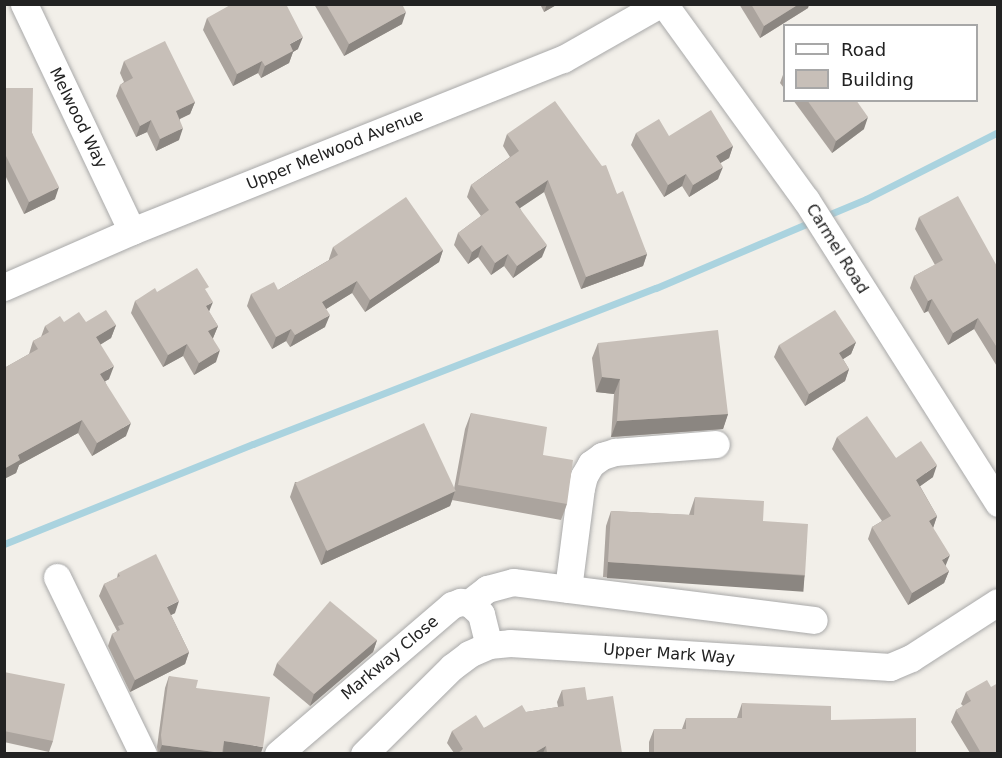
<!DOCTYPE html>
<html>
<head>
<meta charset="utf-8">
<style>
  body { margin:0 }
  #map { position:relative; width:1002px; height:758px; overflow:hidden; background:#f2efe9; font-family:"DejaVu Sans",sans-serif }
  div>[style] { position:absolute }
  .stream>* { height:7px; margin:-3.5px; padding:0 3.5px; transform-origin:3.5px; border-radius:3.5px; background:#aad3df }
  .roads { filter:drop-shadow(0 0 2px #a9a9a9) drop-shadow(0 0 2px #a9a9a9) }
  .minor>* { height:27px; margin:-13.5px; padding:0 13.5px; transform-origin:13.5px; border-radius:13.5px; background:#fff }
  .wall>* { inset:0; background:#aba49e }
  .shaded-wall>* { inset:0; background:#8b8681; transform-origin:0 0 }
  .building>* { inset:0; background:#c7bfb8; transform-origin:0 0 }
  span { translate:-50% -50%; white-space:nowrap; text-align:center; line-height:1.15; -webkit-text-stroke:4.5px #fff; paint-order:stroke }
  .street-label { font-size:16px; color:#222 }
  .frame { position:absolute; inset:0; border:6px solid #222; pointer-events:none }
  .legend { position:absolute; left:783px; top:24px; width:195px; height:78px; box-sizing:border-box; background:#fff; border:2px solid #a7a7a7; margin:0; padding:8px 10px; list-style:none; font-size:18px; color:#222 }
  .legend li { display:flex; align-items:center; gap:12px; height:30px }
  .legend b { width:30px; border:2px solid #a7a7a7 }
</style>
</head>
<body>
<div id="map">
  <div class="stream">
    <div style="left:823px;top:217px;width:47px;rotate:-22.7deg"></div>
    <div style="left:866px;top:199px;width:148px;rotate:-26.9deg"></div>
    <div style="left:4px;top:544px;width:268px;rotate:-21.9deg"></div>
    <div style="left:253px;top:444px;width:432px;rotate:-21.2deg"></div>
    <div style="left:656px;top:288px;width:171px;rotate:-23.1deg"></div>
  </div>
  <div class="roads">
    <div class="minor">
      <div style="left:24px;top:4px;width:251px;rotate:64.6deg"></div>
      <div style="left:664px;top:4px;width:242px;rotate:54.1deg"></div>
      <div style="left:806px;top:200px;width:359px;rotate:57.6deg"></div>
      <div style="left:4px;top:287px;width:140px;rotate:-23.6deg"></div>
      <div style="left:132px;top:231px;width:464px;rotate:-21.8deg"></div>
      <div style="left:563px;top:59px;width:112px;rotate:-29.6deg"></div>
      <div style="left:57px;top:577px;width:197px;rotate:64.1deg"></div>
      <div style="left:568px;top:589px;width:102px;rotate:-82.7deg"></div>
      <div style="left:581px;top:488px;width:12px;rotate:-76deg"></div>
      <div style="left:584px;top:476px;width:14px;rotate:-60deg"></div>
      <div style="left:591px;top:464px;width:14px;rotate:-36deg"></div>
      <div style="left:602px;top:456px;width:14px;rotate:-17deg"></div>
      <div style="left:615px;top:452px;width:101px;rotate:-4.5deg"></div>
      <div style="left:469px;top:603px;width:23px;rotate:-38deg"></div>
      <div style="left:487px;top:589px;width:27px;rotate:-15deg"></div>
      <div style="left:513px;top:582px;width:303px;rotate:7.2deg"></div>
      <div style="left:278px;top:754px;width:229px;rotate:-40.6deg"></div>
      <div style="left:452px;top:605px;width:9px;rotate:-21deg"></div>
      <div style="left:460px;top:602px;width:9px;rotate:6deg"></div>
      <div style="left:469px;top:603px;width:9px;rotate:41deg"></div>
      <div style="left:476px;top:609px;width:7px;rotate:45deg"></div>
      <div style="left:481px;top:614px;width:32px;rotate:76deg"></div>
      <div style="left:364px;top:754px;width:124px;rotate:-44.7deg"></div>
      <div style="left:452px;top:667px;width:21px;rotate:-37deg"></div>
      <div style="left:469px;top:654px;width:22px;rotate:-24deg"></div>
      <div style="left:489px;top:645px;width:21px;rotate:-5deg"></div>
      <div style="left:510px;top:643px;width:381px;rotate:3.6deg"></div>
      <div style="left:890px;top:667px;width:23px;rotate:-23deg"></div>
      <div style="left:911px;top:658px;width:103px;rotate:-32.8deg"></div>
    </div>
  </div>
  <div class="wall">
    <div style="clip-path:polygon(314px 4px,402px 4px,402px 24px,344px 56px)"></div>
    <div style="clip-path:polygon(540px 4px,558px 4px,544px 12px)"></div>
    <div style="clip-path:polygon(739px 4px,809px 4px,808px 8px,760px 38px)"></div>
    <div style="clip-path:polygon(207px 18px,298px 49px,293px 52px,289px 63px,261px 78px,258px 73px,233px 86px,203px 30px)"></div>
    <div style="clip-path:polygon(124px 61px,195px 102px,190px 114px,180px 119px,179px 140px,156px 151px,147px 132px,136px 137px,116px 96px,120px 85px,124px 82px,120px 73px)"></div>
    <div style="clip-path:polygon(784px 72px,784px 88px,780px 83px)"></div>
    <div style="clip-path:polygon(4px 88px,32px 133px,55px 199px,24px 214px,4px 173px)"></div>
    <div style="clip-path:polygon(793px 100px,856px 100px,864px 129px,832px 153px)"></div>
    <div style="clip-path:polygon(636px 133px,669px 136px,733px 146px,729px 158px,720px 163px,718px 179px,689px 197px,682px 186px,664px 197px,631px 145px)"></div>
    <div style="clip-path:polygon(507px 134px,617px 194px,647px 254px,643px 266px,581px 289px,544px 192px,520px 208px,542px 257px,513px 278px,504px 266px,491px 275px,478px 257px,468px 264px,454px 245px,458px 233px,481px 216px,467px 197px,471px 185px,510px 157px,503px 146px)"></div>
    <div style="clip-path:polygon(919px 217px,998px 268px,998px 368px,974px 329px,948px 345px,928px 311px,924px 313px,910px 288px,914px 276px,935px 265px,915px 229px)"></div>
    <div style="clip-path:polygon(333px 247px,443px 250px,439px 262px,365px 312px,352px 293px,326px 309px,325px 327px,290px 347px,286px 341px,272px 349px,247px 306px,251px 294px,278px 290px,329px 260px,329px 259px)"></div>
    <div style="clip-path:polygon(157px 292px,207px 292px,209px 312px,218px 326px,213px 338px,216px 362px,194px 375px,183px 356px,163px 367px,131px 313px,135px 301px)"></div>
    <div style="clip-path:polygon(64px 322px,86px 322px,116px 325px,111px 338px,100px 345px,109px 379px,105px 381px,126px 436px,92px 456px,78px 433px,19px 465px,16px 473px,4px 479px,4px 365px,6px 367px,29px 354px,33px 341px,41px 337px,45px 326px)"></div>
    <div style="clip-path:polygon(856px 342px,851px 354px,843px 359px,849px 369px,845px 381px,805px 406px,774px 357px,779px 345px)"></div>
    <div style="clip-path:polygon(598px 343px,728px 414px,723px 429px,611px 437px,614px 394px,596px 392px,592px 358px)"></div>
    <div style="clip-path:polygon(471px 413px,543px 455px,567px 504px,561px 520px,452px 500px,453px 498px,450px 506px,321px 565px,290px 497px,295px 482px,454px 489px,465px 429px)"></div>
    <div style="clip-path:polygon(837px 437px,896px 458px,933px 477px,920px 486px,937px 516px,933px 528px,945px 566px,949px 571px,944px 583px,908px 605px,868px 539px,872px 527px,882px 521px,832px 449px)"></div>
    <div style="clip-path:polygon(695px 497px,805px 575px,800px 590px,603px 577px,606px 526px,611px 511px,689px 515px)"></div>
    <div style="clip-path:polygon(118px 573px,175px 613px,171px 615px,189px 652px,185px 664px,130px 692px,108px 646px,112px 634px,116px 632px,117px 631px,99px 596px,104px 584px,117px 578px)"></div>
    <div style="clip-path:polygon(377px 640px,373px 652px,310px 706px,273px 675px,277px 663px)"></div>
    <div style="clip-path:polygon(4px 672px,53px 741px,49px 752px,4px 742px)"></div>
    <div style="clip-path:polygon(169px 676px,196px 688px,261px 753px,158px 753px,157px 747px,165px 688px)"></div>
    <div style="clip-path:polygon(991px 687px,998px 753px,970px 753px,951px 722px,956px 710px,963px 706px,961px 704px,966px 692px)"></div>
    <div style="clip-path:polygon(562px 690px,587px 700px,622px 753px,454px 753px,447px 743px,452px 731px,484px 728px,526px 712px,558px 707px,557px 702px)"></div>
    <div style="clip-path:polygon(742px 703px,831px 720px,916px 753px,649px 753px,649px 742px,654px 729px,682px 729px,686px 718px,737px 718px)"></div>
  </div>
  <div class="shaded-wall">
    <div style="clip-path:polygon(547px 4px,558px 4px,544px 12px)"></div>
    <div style="clip-path:polygon(799px 4px,809px 4px,808px 8px,760px 38px,764px 26px)"></div>
    <div style="clip-path:polygon(406px 12px,402px 24px,344px 56px,349px 44px)"></div>
    <div style="clip-path:polygon(303px 37px,298px 49px,293px 52px,289px 63px,261px 78px,265px 66px,290px 44px)"></div>
    <div style="clip-path:polygon(262px 61px,258px 73px,233px 86px,237px 74px)"></div>
    <div style="clip-path:polygon(195px 102px,190px 114px,171px 123px,176px 111px)"></div>
    <div style="clip-path:polygon(868px 117px,864px 129px,832px 153px,836px 141px)"></div>
    <div style="clip-path:polygon(151px 120px,147px 132px,136px 137px,140px 126px)"></div>
    <div style="clip-path:polygon(183px 128px,179px 140px,156px 151px,160px 139px)"></div>
    <div style="clip-path:polygon(733px 146px,729px 158px,712px 168px,716px 156px)"></div>
    <div style="clip-path:polygon(723px 167px,718px 179px,689px 197px,693px 185px)"></div>
    <div style="clip-path:polygon(686px 174px,682px 186px,664px 197px,668px 185px)"></div>
    <div style="clip-path:polygon(548px 180px,544px 192px,511px 214px,515px 202px)"></div>
    <div style="clip-path:polygon(59px 187px,55px 199px,24px 214px,29px 202px)"></div>
    <div style="clip-path:polygon(482px 245px,478px 257px,468px 264px,472px 252px)"></div>
    <div style="clip-path:polygon(547px 245px,542px 257px,513px 278px,517px 266px)"></div>
    <div style="clip-path:polygon(443px 250px,439px 262px,365px 312px,370px 300px)"></div>
    <div style="clip-path:polygon(508px 254px,504px 266px,491px 275px,495px 263px)"></div>
    <div style="clip-path:polygon(647px 254px,643px 266px,581px 289px,586px 277px)"></div>
    <div style="clip-path:polygon(357px 281px,352px 293px,318px 314px,322px 302px)"></div>
    <div style="clip-path:polygon(932px 299px,928px 311px,924px 313px,928px 301px)"></div>
    <div style="clip-path:polygon(213px 302px,208px 314px,206px 306px)"></div>
    <div style="clip-path:polygon(330px 315px,325px 327px,290px 347px,295px 335px)"></div>
    <div style="clip-path:polygon(978px 318px,974px 329px,948px 345px,953px 333px)"></div>
    <div style="clip-path:polygon(116px 325px,111px 338px,91px 350px,96px 337px)"></div>
    <div style="clip-path:polygon(218px 326px,213px 338px,204px 343px,208px 331px)"></div>
    <div style="clip-path:polygon(291px 329px,286px 341px,272px 349px,276px 337px)"></div>
    <div style="clip-path:polygon(856px 342px,851px 354px,834px 365px,839px 353px)"></div>
    <div style="clip-path:polygon(187px 344px,183px 356px,163px 367px,168px 355px)"></div>
    <div style="clip-path:polygon(220px 350px,216px 362px,194px 375px,199px 363px)"></div>
    <div style="clip-path:polygon(114px 366px,109px 379px,96px 387px,100px 374px)"></div>
    <div style="clip-path:polygon(849px 369px,845px 381px,805px 406px,809px 394px)"></div>
    <div style="clip-path:polygon(602px 377px,620px 379px,614px 394px,596px 392px)"></div>
    <div style="clip-path:polygon(728px 414px,723px 429px,611px 437px,617px 421px)"></div>
    <div style="clip-path:polygon(82px 420px,78px 433px,19px 465px,16px 473px,4px 479px,4px 469px,18px 455px)"></div>
    <div style="clip-path:polygon(131px 423px,126px 436px,92px 456px,97px 443px)"></div>
    <div style="clip-path:polygon(937px 465px,933px 477px,912px 492px,916px 480px)"></div>
    <div style="clip-path:polygon(455px 491px,450px 506px,321px 565px,326px 550px)"></div>
    <div style="clip-path:polygon(937px 516px,933px 528px,929px 521px)"></div>
    <div style="clip-path:polygon(950px 555px,945px 567px,942px 560px)"></div>
    <div style="left:608px;top:562px;width:197px;height:16px;rotate:4deg"></div>
    <div style="clip-path:polygon(949px 571px,944px 583px,908px 605px,912px 593px)"></div>
    <div style="clip-path:polygon(179px 601px,175px 613px,163px 619px,167px 607px)"></div>
    <div style="clip-path:polygon(377px 640px,373px 652px,310px 706px,314px 694px)"></div>
    <div style="clip-path:polygon(189px 652px,185px 664px,130px 692px,135px 680px)"></div>
    <div style="clip-path:polygon(224px 741px,263px 747px,261px 753px,223px 753px)"></div>
    <div style="clip-path:polygon(162px 745px,222px 753px,159px 753px)"></div>
    <div style="clip-path:polygon(546px 746px,543px 753px,534px 753px)"></div>
  </div>
  <div class="building">
    <div style="clip-path:polygon(232px 4px,286px 4px,303px 37px,290px 44px,293px 51px,265px 66px,262px 61px,237px 74px,207px 18px)"></div>
    <div style="clip-path:polygon(326px 4px,402px 4px,406px 12px,349px 44px)"></div>
    <div style="clip-path:polygon(751px 4px,799px 4px,764px 26px)"></div>
    <div style="clip-path:polygon(165px 41px,195px 102px,176px 111px,183px 128px,160px 139px,151px 120px,140px 126px,120px 85px,133px 78px,124px 61px)"></div>
    <div style="clip-path:polygon(4px 88px,33px 88px,32px 133px,59px 187px,29px 202px,4px 152px)"></div>
    <div style="clip-path:polygon(807px 100px,856px 100px,868px 117px,836px 141px)"></div>
    <div style="clip-path:polygon(555px 101px,602px 166px,606px 165px,617px 194px,623px 191px,647px 254px,586px 277px,548px 180px,515px 202px,547px 245px,517px 266px,508px 254px,495px 263px,482px 245px,472px 252px,458px 233px,489px 210px,471px 185px,519px 151px,507px 134px)"></div>
    <div style="clip-path:polygon(711px 110px,733px 146px,716px 156px,723px 167px,693px 185px,686px 174px,668px 185px,636px 133px,659px 119px,669px 136px)"></div>
    <div style="clip-path:polygon(958px 196px,998px 268px,998px 349px,978px 318px,953px 333px,932px 299px,928px 301px,914px 276px,943px 260px,919px 217px)"></div>
    <div style="clip-path:polygon(406px 197px,443px 250px,370px 300px,357px 281px,322px 302px,330px 315px,295px 335px,291px 329px,276px 337px,251px 294px,274px 282px,278px 290px,338px 255px,333px 247px)"></div>
    <div style="clip-path:polygon(197px 268px,209px 287px,205px 289px,213px 302px,206px 306px,218px 326px,208px 331px,220px 350px,199px 363px,187px 344px,168px 355px,135px 301px,155px 288px,157px 292px)"></div>
    <div style="clip-path:polygon(106px 310px,116px 325px,96px 337px,114px 366px,100px 374px,131px 423px,97px 443px,82px 420px,18px 455px,20px 460px,4px 469px,4px 365px,6px 367px,38px 349px,33px 341px,49px 332px,45px 326px,60px 316px,64px 322px,79px 312px,86px 322px)"></div>
    <div style="clip-path:polygon(835px 310px,856px 342px,839px 353px,849px 369px,809px 394px,779px 345px)"></div>
    <div style="clip-path:polygon(718px 330px,728px 414px,617px 421px,620px 379px,602px 377px,598px 343px)"></div>
    <div style="clip-path:polygon(471px 413px,547px 427px,543px 455px,573px 460px,567px 504px,458px 485px)"></div>
    <div style="clip-path:polygon(867px 416px,896px 458px,921px 441px,937px 465px,916px 480px,937px 516px,929px 521px,950px 555px,942px 560px,949px 571px,912px 593px,872px 527px,891px 516px,837px 437px)"></div>
    <div style="left:424px;top:423px;width:75px;height:142px;rotate:65deg"></div>
    <div style="clip-path:polygon(695px 497px,764px 501px,763px 521px,808px 524px,805px 575px,608px 562px,611px 511px,694px 515px)"></div>
    <div style="clip-path:polygon(156px 554px,179px 601px,167px 607px,189px 652px,135px 680px,112px 634px,120px 630px,118px 626px,124px 624px,104px 584px,120px 576px,118px 573px)"></div>
    <div style="clip-path:polygon(330px 601px,377px 640px,314px 694px,277px 663px)"></div>
    <div style="clip-path:polygon(4px 672px,65px 684px,53px 741px,4px 731px)"></div>
    <div style="clip-path:polygon(169px 676px,198px 680px,196px 688px,270px 697px,263px 747px,224px 741px,222px 753px,162px 745px,161px 735px)"></div>
    <div style="clip-path:polygon(987px 680px,991px 687px,998px 683px,998px 753px,981px 753px,956px 710px,971px 701px,966px 692px)"></div>
    <div style="clip-path:polygon(585px 687px,587px 700px,613px 696px,622px 753px,547px 753px,546px 746px,534px 753px,458px 753px,463px 749px,452px 731px,476px 715px,484px 728px,522px 705px,526px 712px,564px 706px,562px 690px)"></div>
    <div style="clip-path:polygon(742px 703px,831px 706px,831px 720px,916px 718px,916px 753px,654px 753px,654px 729px,686px 729px,686px 718px,742px 718px)"></div>
  </div>
  <div class="street-label">
    <span style="left:78px;top:118px;rotate:64deg">Melwood Way</span>
    <span style="left:335px;top:150px;rotate:-22deg">Upper Melwood Avenue</span>
    <span style="left:837px;top:249px;rotate:58deg">Carmel Road</span>
    <span style="left:669px;top:654px;rotate:4deg">Upper Mark Way</span>
    <span style="left:390px;top:658px;rotate:-40deg">Markway Close</span>
  </div>
  <div class="frame"></div>
  <ul class="legend">
  <li><b style="height:8px;background:#fff"></b>Road</li>
  <li><b style="height:16px;background:#c7bfb8"></b>Building</li>
  </ul>
</div>
</body>
</html>
